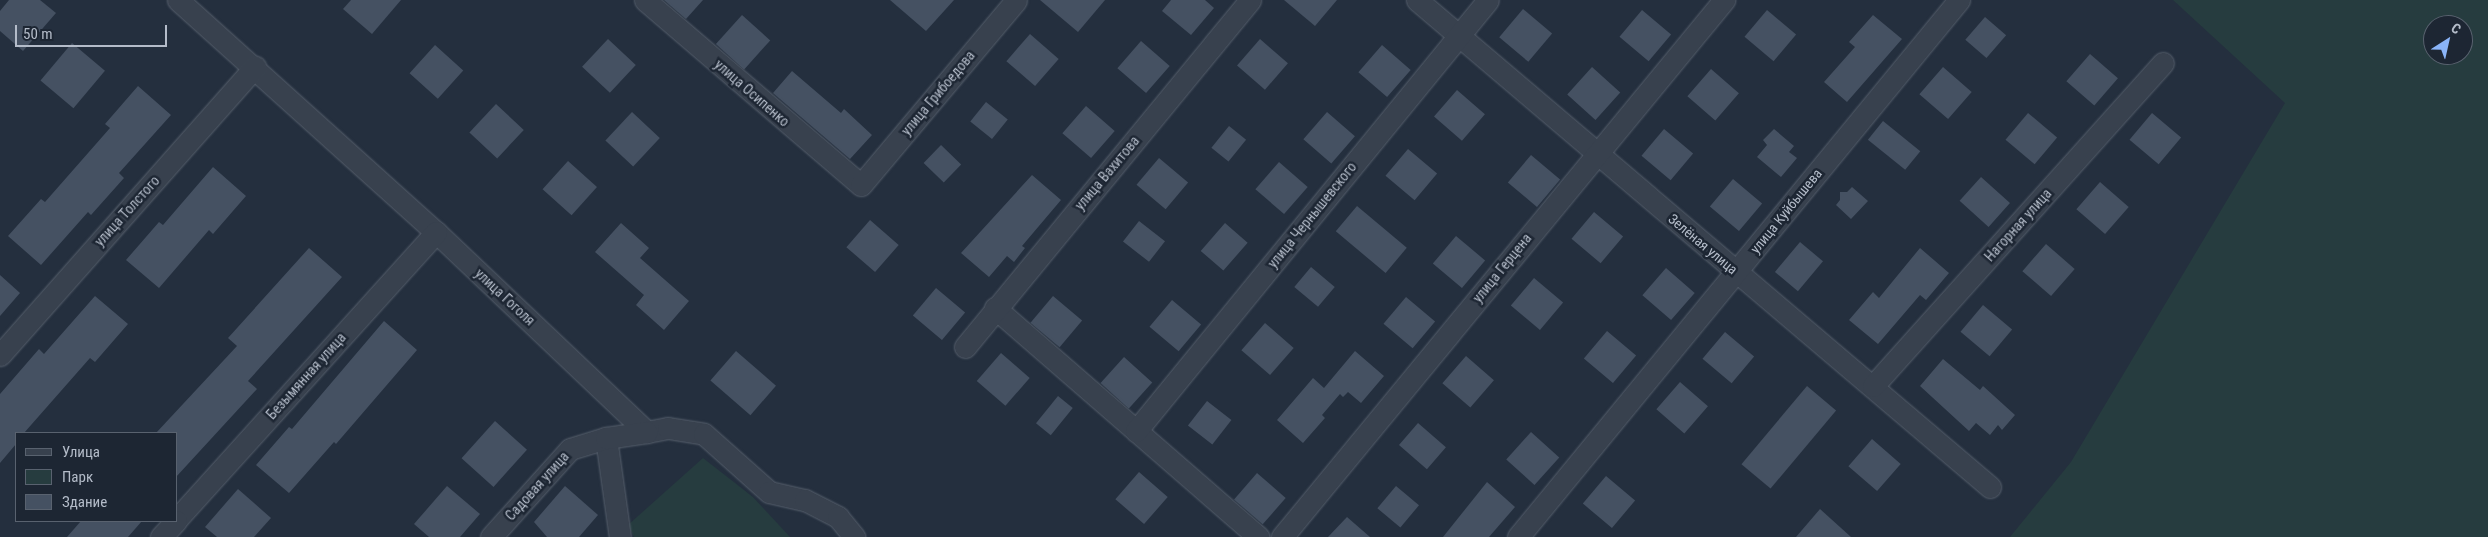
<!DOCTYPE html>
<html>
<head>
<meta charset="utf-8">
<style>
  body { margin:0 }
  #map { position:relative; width:2488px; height:537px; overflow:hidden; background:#242f3e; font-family:"Roboto Condensed",sans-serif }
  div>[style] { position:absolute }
  .green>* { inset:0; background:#263c3f }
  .building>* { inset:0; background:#455162; transform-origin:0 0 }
  .roads { filter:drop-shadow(0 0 1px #565f6c) drop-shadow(0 0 1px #565f6c) }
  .minor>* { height:21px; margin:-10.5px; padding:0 10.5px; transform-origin:10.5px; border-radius:10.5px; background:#38414e }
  span { translate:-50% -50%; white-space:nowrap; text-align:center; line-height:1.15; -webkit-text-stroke:5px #1d2633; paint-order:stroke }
  .street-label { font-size:14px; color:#b4bcc9 }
  .legend { position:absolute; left:15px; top:432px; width:162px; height:90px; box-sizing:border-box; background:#1d2633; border:1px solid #59626f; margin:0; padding:6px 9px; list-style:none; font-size:15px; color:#b4bcc9 }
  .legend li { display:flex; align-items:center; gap:10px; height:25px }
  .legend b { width:25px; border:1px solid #59626f }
  .north { position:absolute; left:2423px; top:15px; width:50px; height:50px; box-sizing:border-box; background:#1d2633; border:1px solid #59626f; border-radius:50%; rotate:35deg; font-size:14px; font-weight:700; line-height:20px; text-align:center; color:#b4bcc9 }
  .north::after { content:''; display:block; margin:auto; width:18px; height:22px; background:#8ab4f8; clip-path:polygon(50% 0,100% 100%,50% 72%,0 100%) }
  .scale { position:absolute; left:15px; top:25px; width:152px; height:22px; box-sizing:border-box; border:2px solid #b4bcc9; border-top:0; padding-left:6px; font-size:15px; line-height:18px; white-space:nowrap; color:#b4bcc9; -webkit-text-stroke:4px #1d2633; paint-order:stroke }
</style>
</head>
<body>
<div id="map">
  <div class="green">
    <div style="clip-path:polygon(evenodd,2173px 0,2488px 0,2488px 537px,2010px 537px,2071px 462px,2285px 103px,2173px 0,2433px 25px,2463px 25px,2463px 55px,2433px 55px,2433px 25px)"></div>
    <div style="clip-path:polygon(703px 458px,753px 497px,790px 537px,634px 537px,628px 525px)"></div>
  </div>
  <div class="building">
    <div style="clip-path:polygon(9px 0,40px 0,56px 13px,23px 51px,0 31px,0 11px)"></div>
    <div style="clip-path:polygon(351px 0,401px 0,372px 34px,343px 9px)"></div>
    <div style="clip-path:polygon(664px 0,703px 0,686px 19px)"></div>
    <div style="clip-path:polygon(890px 0,954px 0,926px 31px)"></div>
    <div style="clip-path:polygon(1040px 0,1105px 0,1078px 32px)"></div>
    <div style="clip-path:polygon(1171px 0,1205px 0,1214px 8px,1191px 35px,1162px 11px)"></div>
    <div style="clip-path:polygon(1284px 0,1337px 0,1315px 26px)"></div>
    <div style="left:1523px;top:9px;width:38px;height:37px;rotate:40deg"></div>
    <div style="left:1642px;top:10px;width:38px;height:35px;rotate:40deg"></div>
    <div style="left:1767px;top:10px;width:38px;height:35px;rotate:40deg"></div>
    <div style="left:742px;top:15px;width:38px;height:39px;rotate:42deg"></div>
    <div style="clip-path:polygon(1873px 15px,1902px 39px,1847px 102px,1824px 82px,1855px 47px,1849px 42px)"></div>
    <div style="left:1985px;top:17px;width:28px;height:30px;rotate:41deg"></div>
    <div style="left:1030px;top:34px;width:38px;height:36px;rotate:41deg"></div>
    <div style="left:608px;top:39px;width:38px;height:38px;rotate:43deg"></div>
    <div style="left:1260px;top:39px;width:37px;height:35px;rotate:41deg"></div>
    <div style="left:1141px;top:41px;width:38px;height:36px;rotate:41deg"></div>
    <div style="left:72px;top:43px;width:43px;height:49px;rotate:40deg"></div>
    <div style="left:435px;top:45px;width:38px;height:38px;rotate:42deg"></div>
    <div style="left:1382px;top:45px;width:38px;height:36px;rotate:41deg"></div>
    <div style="left:2090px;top:54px;width:37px;height:36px;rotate:41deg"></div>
    <div style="left:1592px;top:67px;width:38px;height:37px;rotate:42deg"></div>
    <div style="left:1943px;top:67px;width:38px;height:36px;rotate:41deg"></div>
    <div style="left:1711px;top:69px;width:37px;height:36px;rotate:41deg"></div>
    <div style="clip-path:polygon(792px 71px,841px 113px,844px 109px,872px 135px,850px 159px,773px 93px)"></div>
    <div style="clip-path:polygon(138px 86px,171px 115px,119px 173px,124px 178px,91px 215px,88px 212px,41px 265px,8px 236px,41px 199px,45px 202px,110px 128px,105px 124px)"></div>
    <div style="left:1457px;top:90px;width:37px;height:35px;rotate:41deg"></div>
    <div style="left:986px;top:102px;width:28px;height:25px;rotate:39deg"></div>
    <div style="left:496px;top:104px;width:38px;height:39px;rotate:43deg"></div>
    <div style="left:1086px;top:106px;width:38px;height:36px;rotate:41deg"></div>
    <div style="left:632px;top:112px;width:38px;height:39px;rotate:43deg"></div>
    <div style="left:1327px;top:112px;width:37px;height:36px;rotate:41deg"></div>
    <div style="left:2028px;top:113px;width:38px;height:35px;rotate:40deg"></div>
    <div style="left:2152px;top:113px;width:38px;height:35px;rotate:40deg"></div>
    <div style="left:1883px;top:121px;width:48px;height:24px;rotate:39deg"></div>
    <div style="left:1229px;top:126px;width:22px;height:28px;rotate:39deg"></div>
    <div style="left:1664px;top:129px;width:38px;height:35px;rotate:40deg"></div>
    <div style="clip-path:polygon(1774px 129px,1794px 146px,1789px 152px,1797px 158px,1781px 177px,1757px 157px,1767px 145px,1763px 140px)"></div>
    <div style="left:941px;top:145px;width:28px;height:25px;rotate:44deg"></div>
    <div style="left:1408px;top:149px;width:38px;height:35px;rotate:40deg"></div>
    <div style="left:1531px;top:155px;width:38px;height:36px;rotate:40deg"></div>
    <div style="left:1159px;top:158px;width:38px;height:35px;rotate:40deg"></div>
    <div style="left:568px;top:161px;width:39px;height:38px;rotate:42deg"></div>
    <div style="left:1279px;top:162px;width:38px;height:36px;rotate:41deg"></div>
    <div style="clip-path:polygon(213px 167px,246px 196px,213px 234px,209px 230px,159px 288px,126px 260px,159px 222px,163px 225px)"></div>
    <div style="clip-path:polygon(1032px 175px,1061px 200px,1022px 246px,1025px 248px,1014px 262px,1007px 256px,989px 277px,961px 253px)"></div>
    <div style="left:1981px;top:177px;width:39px;height:32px;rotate:42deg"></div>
    <div style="left:1733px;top:179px;width:38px;height:36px;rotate:40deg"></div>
    <div style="left:2100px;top:182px;width:38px;height:36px;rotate:41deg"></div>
    <div style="clip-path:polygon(1852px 187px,1868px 201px,1851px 219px,1836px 205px,1840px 200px,1840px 192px,1847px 192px)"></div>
    <div style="left:1357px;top:206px;width:65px;height:33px;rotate:40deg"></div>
    <div style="left:1594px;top:212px;width:38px;height:35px;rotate:40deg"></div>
    <div style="left:870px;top:220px;width:38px;height:36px;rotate:41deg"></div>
    <div style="left:1139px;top:221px;width:33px;height:26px;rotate:38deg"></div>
    <div style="clip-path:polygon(621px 223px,649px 248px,640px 258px,689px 301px,664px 330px,636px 305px,644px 295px,595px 252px)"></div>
    <div style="left:1225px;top:223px;width:30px;height:37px;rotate:41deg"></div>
    <div style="left:1456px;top:236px;width:38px;height:36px;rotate:40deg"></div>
    <div style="left:1800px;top:242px;width:30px;height:39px;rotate:40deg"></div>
    <div style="left:2046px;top:244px;width:38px;height:36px;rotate:41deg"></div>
    <div style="clip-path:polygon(309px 248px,342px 277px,248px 381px,257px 389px,176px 477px,176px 433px,156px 433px,237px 346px,228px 338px)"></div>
    <div style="clip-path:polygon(1920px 248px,1949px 273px,1926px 300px,1920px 295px,1878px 344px,1849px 320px,1873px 292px,1879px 298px)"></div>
    <div style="left:1311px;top:267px;width:31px;height:26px;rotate:40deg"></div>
    <div style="left:1666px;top:268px;width:38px;height:36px;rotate:41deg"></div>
    <div style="clip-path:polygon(0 275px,20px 293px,0 316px)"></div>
    <div style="left:1534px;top:278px;width:38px;height:36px;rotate:40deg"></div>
    <div style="left:936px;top:288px;width:38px;height:36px;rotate:40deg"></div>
    <div style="clip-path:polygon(95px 296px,128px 324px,95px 362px,90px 358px,24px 433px,16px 433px,16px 444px,0 463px,0 394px,39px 349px,44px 354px)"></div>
    <div style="left:1053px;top:296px;width:38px;height:35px;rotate:40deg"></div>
    <div style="left:1406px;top:297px;width:38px;height:35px;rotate:40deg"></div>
    <div style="left:1172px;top:300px;width:38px;height:35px;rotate:40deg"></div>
    <div style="left:1983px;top:305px;width:38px;height:35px;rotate:40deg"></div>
    <div style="clip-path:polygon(384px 321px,417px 350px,336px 444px,334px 442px,289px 493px,256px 465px,289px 427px,292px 429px)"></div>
    <div style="left:1265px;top:323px;width:38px;height:36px;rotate:41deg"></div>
    <div style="left:1607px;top:331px;width:38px;height:36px;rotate:40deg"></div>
    <div style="left:1725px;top:332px;width:38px;height:35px;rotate:40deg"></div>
    <div style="left:736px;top:351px;width:53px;height:39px;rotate:41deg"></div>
    <div style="clip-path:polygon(1355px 351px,1384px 376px,1361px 403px,1348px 392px,1343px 397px,1340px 394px,1322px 415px,1325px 418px,1303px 443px,1277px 420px,1313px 378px,1324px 388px)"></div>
    <div style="left:1001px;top:353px;width:38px;height:37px;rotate:41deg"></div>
    <div style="left:1466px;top:356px;width:37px;height:36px;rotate:41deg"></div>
    <div style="left:1124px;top:357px;width:38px;height:35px;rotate:42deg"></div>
    <div style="clip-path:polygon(1943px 359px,1980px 390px,1983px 386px,2015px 415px,2002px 430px,1998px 425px,1990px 435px,1976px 423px,1969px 431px,1920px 386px)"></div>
    <div style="left:1680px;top:382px;width:37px;height:36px;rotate:41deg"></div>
    <div style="left:1807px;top:386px;width:38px;height:102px;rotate:40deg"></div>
    <div style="left:1058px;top:396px;width:19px;height:35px;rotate:39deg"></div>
    <div style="left:1207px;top:401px;width:31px;height:31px;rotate:38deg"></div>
    <div style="left:495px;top:421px;width:43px;height:50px;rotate:42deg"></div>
    <div style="left:1418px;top:423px;width:37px;height:29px;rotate:41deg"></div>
    <div style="left:1531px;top:432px;width:38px;height:37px;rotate:42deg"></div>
    <div style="left:1872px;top:439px;width:38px;height:36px;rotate:41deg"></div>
    <div style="left:1139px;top:472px;width:38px;height:36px;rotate:41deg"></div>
    <div style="left:1257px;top:473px;width:38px;height:35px;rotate:41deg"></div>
    <div style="left:1606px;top:476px;width:38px;height:36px;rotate:40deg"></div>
    <div style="clip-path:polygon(1487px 482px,1515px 507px,1489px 537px,1443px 537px)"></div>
    <div style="clip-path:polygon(447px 486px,480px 514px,460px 537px,429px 537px,414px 524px)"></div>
    <div style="clip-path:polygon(565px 486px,598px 515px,579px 537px,547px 537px,534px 522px)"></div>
    <div style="left:1396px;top:486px;width:30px;height:29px;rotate:40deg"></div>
    <div style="clip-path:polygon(238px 489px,271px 518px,254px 537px,217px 537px,205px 527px)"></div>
    <div style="clip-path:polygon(1820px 509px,1851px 537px,1796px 537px)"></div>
    <div style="clip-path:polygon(1347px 517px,1370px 537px,1328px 537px)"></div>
    <div style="clip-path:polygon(81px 521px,142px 521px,128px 537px,67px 537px)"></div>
  </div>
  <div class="roads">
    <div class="minor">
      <div style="left:178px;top:0;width:347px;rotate:42deg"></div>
      <div style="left:436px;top:232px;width:291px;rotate:43.5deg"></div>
      <div style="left:647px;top:432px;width:21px;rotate:-11deg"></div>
      <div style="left:668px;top:428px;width:36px;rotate:9deg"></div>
      <div style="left:704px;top:434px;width:87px;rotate:41.7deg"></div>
      <div style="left:769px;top:492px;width:37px;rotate:13deg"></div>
      <div style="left:805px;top:500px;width:37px;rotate:27deg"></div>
      <div style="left:838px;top:517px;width:26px;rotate:51deg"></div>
      <div style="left:645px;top:0;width:284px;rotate:40.6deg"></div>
      <div style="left:861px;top:185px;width:241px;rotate:-50deg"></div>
      <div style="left:1417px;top:0;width:752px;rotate:40.36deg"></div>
      <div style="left:995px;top:308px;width:349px;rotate:41deg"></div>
      <div style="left:965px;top:347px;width:449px;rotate:-50.6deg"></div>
      <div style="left:0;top:355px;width:385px;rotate:-48.5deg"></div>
      <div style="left:1873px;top:386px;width:434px;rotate:-48.1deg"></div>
      <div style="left:1136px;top:431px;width:556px;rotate:-50.76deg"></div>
      <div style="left:606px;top:438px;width:100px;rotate:82deg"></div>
      <div style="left:176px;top:520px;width:388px;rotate:-47.9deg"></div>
      <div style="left:161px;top:537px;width:22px;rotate:-47deg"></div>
      <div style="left:491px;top:537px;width:118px;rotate:-48.1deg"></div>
      <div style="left:570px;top:449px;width:38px;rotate:-17deg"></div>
      <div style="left:606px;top:438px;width:41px;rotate:-8.3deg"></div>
      <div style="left:1282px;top:537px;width:696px;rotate:-50.54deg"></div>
      <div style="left:1518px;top:537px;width:695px;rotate:-50.61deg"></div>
    </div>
  </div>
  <div class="street-label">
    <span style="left:752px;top:93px;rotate:41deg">улица Осипенко</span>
    <span style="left:938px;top:93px;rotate:-50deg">улица Грибоедова</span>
    <span style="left:1107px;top:173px;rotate:-50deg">улица Вахитова</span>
    <span style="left:127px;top:211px;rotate:-48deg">улица Толстого</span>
    <span style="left:1786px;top:211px;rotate:-51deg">улица Куйбышева</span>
    <span style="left:1312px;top:215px;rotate:-51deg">улица Чернышевского</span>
    <span style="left:2018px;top:225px;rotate:-48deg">Нагорная улица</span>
    <span style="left:1703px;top:244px;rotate:40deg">Зелёная улица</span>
    <span style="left:1502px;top:268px;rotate:-51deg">улица Герцена</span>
    <span style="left:505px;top:297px;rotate:43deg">улица Гоголя</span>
    <span style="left:306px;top:376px;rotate:-48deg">Безымянная улица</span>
    <span style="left:537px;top:486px;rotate:-48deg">Садовая улица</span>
  </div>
  <ul class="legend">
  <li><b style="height:6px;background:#38414e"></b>Улица</li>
  <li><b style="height:14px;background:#263c3f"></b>Парк</li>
  <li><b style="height:14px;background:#455162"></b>Здание</li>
  </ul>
  <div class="north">С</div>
  <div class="scale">50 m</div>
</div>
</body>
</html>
